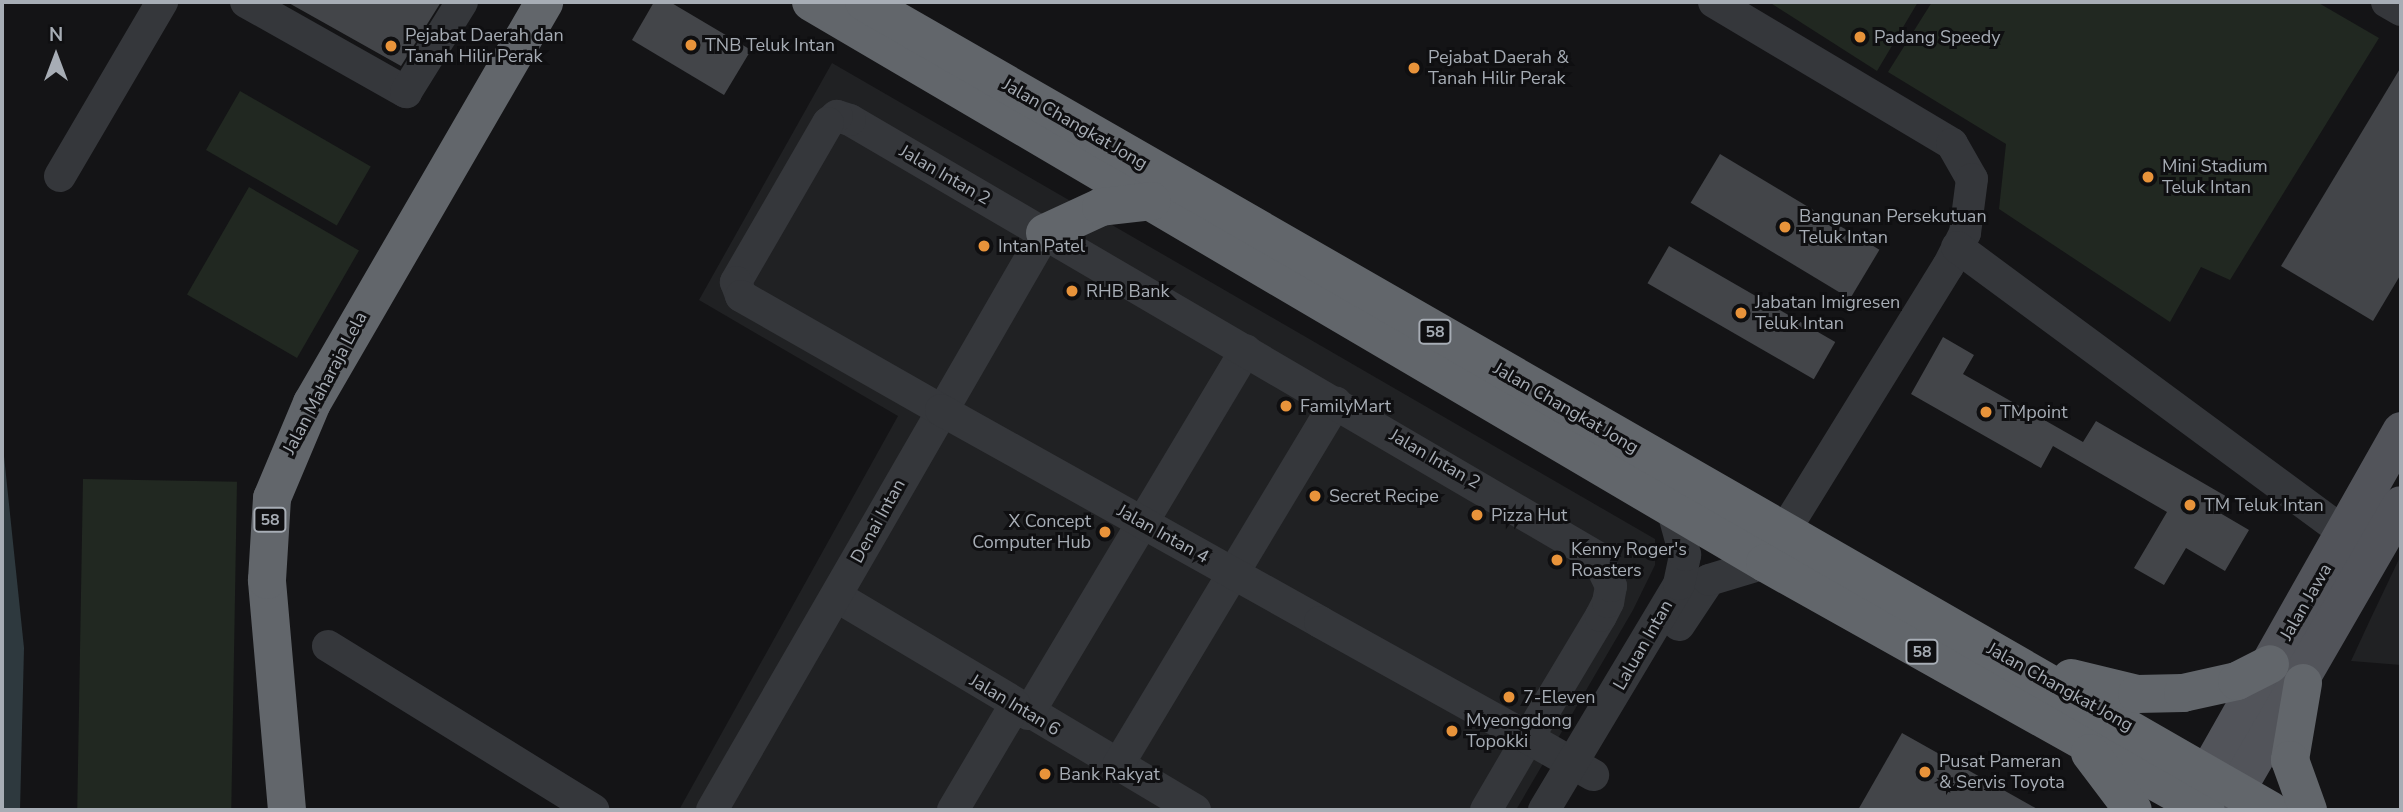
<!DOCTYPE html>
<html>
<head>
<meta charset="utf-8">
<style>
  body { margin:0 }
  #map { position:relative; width:2403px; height:812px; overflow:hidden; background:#141416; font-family:"Nunito Sans",sans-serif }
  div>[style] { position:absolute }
  .built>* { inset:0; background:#202123 }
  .green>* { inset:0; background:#212821; transform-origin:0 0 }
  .water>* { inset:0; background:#2e393e }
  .building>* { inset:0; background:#434549; transform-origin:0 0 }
  .minor>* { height:32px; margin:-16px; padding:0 16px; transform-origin:16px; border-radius:16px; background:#35373b }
  .major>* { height:38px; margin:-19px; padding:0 19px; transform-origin:19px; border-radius:19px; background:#52545a }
  .highway>* { height:38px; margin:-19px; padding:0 19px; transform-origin:19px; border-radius:19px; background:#62666b }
  .dots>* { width:19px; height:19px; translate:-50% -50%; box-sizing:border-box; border:4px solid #0f0f11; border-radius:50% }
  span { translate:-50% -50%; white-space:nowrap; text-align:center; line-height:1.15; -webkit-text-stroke:6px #0f0f11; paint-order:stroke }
  .shield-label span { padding:2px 5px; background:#0f0f11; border:2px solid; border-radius:5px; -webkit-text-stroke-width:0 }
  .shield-label { font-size:16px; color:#a7adb5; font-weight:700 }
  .poi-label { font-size:18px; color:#a7adb5 }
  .left { translate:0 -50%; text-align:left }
  .right { translate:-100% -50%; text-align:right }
  .street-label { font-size:18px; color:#a7adb5 }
  .frame { position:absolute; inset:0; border:4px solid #a7adb5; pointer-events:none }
  .north { position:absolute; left:21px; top:21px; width:70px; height:70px; -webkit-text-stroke:5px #0f0f11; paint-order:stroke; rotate:0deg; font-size:19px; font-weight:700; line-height:28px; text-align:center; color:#a7adb5 }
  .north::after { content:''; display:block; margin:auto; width:24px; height:32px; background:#a7adb5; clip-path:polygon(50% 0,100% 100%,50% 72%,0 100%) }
</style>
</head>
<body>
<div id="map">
  <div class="built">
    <div style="clip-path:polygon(832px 63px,1655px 539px,1655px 565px,1633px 610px,1516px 810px,679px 810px,898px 416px,699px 300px)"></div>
    <div style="clip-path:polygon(2401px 555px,2401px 665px,2351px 661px,2370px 620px)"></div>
  </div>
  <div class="green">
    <div style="clip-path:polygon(1769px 2px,1918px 2px,1877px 71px)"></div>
    <div style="clip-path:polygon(1932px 2px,2317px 2px,2379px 38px,2230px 280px,2201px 267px,2170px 322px,1999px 209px,2006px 144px,1888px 72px)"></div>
    <div style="left:240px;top:91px;width:151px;height:68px;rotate:30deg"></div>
    <div style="left:249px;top:187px;width:127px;height:124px;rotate:30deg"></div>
    <div style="left:83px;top:479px;width:154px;height:332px;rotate:1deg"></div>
  </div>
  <div class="water">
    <div style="clip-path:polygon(2px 437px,24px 648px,20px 810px,2px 810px)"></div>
  </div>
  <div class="building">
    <div style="clip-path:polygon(287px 2px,441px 2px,401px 66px)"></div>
    <div style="clip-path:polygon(654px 2px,670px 2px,751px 50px,724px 95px,632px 40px)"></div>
    <div style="clip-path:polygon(2401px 67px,2401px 274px,2373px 321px,2281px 266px)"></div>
    <div style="left:1720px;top:154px;width:186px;height:57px;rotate:31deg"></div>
    <div style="left:1669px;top:246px;width:192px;height:43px;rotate:30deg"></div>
    <div style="clip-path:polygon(1943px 337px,1974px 355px,1963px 374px,2083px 442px,2096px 421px,2229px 498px,2220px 513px,2249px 530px,2225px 571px,2186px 548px,2164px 585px,2134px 568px,2167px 512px,2053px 446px,2041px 468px,1911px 394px)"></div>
    <div style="clip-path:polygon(1902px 733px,2039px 810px,1858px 810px)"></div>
  </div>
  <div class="minor">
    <div style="left:246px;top:2px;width:184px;rotate:29.4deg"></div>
    <div style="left:406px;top:92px;width:106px;rotate:-58.1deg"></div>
    <div style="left:1714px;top:2px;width:277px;rotate:30.8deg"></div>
    <div style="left:1952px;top:144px;width:40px;rotate:60.3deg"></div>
    <div style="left:1972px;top:179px;width:54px;rotate:97.4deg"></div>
    <div style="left:1965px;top:233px;width:37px;rotate:117deg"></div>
    <div style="left:1948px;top:266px;width:314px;rotate:121.7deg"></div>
    <div style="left:2387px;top:2px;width:16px;rotate:30deg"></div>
    <div style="left:60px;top:176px;width:202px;rotate:-59.6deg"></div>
    <div style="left:1957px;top:247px;width:502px;rotate:36.41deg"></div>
    <div style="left:836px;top:596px;width:418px;rotate:30.8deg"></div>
    <div style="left:1679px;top:625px;width:54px;rotate:-56.3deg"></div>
    <div style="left:1709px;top:580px;width:59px;rotate:-16.9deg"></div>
    <div style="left:328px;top:646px;width:312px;rotate:31.7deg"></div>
    <div style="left:1028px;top:714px;width:424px;rotate:-59.1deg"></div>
    <div style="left:1118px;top:765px;width:423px;rotate:-59deg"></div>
    <div style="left:712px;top:810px;width:666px;rotate:-60.01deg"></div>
    <div style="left:953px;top:810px;width:122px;rotate:-59.4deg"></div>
    <div style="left:1486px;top:810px;width:83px;rotate:-59.7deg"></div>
    <div style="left:1528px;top:738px;width:142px;rotate:-59.1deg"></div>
    <div style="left:1601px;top:616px;width:16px;rotate:-63deg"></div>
    <div style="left:1608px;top:602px;width:16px;rotate:-79deg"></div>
    <div style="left:1611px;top:586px;width:32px;rotate:-116deg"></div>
    <div style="left:1597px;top:557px;width:865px;rotate:-149.67deg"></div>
    <div style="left:850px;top:120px;width:14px;rotate:-163deg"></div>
    <div style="left:837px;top:116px;width:11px;rotate:142deg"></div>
    <div style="left:828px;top:123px;width:184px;rotate:120.1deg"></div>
    <div style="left:736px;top:282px;width:15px;rotate:70deg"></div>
    <div style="left:741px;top:296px;width:230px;rotate:29.7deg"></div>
    <div style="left:941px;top:410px;width:434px;rotate:29.2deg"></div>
    <div style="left:1320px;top:622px;width:238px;rotate:29.1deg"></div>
    <div style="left:1528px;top:738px;width:75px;rotate:29.6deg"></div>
    <div style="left:1544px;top:810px;width:263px;rotate:-59.1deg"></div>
    <div style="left:1679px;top:584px;width:30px;rotate:-78deg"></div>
    <div style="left:1685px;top:555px;width:49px;rotate:-105.5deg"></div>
  </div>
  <div class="major">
    <div style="left:2192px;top:801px;width:425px;rotate:-60.5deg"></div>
    <div style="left:2225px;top:810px;width:352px;rotate:-60deg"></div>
  </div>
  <div class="highway">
    <div style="left:811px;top:2px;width:1107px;rotate:30.46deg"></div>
    <div style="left:1765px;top:563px;width:505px;rotate:29.25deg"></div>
    <div style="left:864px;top:2px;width:1622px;rotate:29.89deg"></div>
    <div style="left:1045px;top:233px;width:62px;rotate:-24.9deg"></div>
    <div style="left:1101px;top:207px;width:51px;rotate:-6.7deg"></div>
    <div style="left:2071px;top:678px;width:68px;rotate:13.6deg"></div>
    <div style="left:2137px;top:694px;width:46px;rotate:-1.2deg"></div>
    <div style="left:2183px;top:693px;width:55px;rotate:-12.5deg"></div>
    <div style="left:2237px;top:681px;width:37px;rotate:-27deg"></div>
    <div style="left:2303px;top:683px;width:78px;rotate:99.6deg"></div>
    <div style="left:2290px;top:760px;width:53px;rotate:70.2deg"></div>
    <div style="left:2090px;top:753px;width:71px;rotate:53deg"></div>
    <div style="left:287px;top:810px;width:231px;rotate:-95deg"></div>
    <div style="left:267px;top:580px;width:82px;rotate:-86.5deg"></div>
    <div style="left:272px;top:498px;width:103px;rotate:-67.2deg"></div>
    <div style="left:312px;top:403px;width:463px;rotate:-59.9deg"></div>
  </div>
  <div class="dots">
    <div style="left:1860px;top:37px;background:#e8933a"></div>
    <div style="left:691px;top:45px;background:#e8933a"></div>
    <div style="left:391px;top:46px;background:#e8933a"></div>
    <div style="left:1414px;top:68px;background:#e8933a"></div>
    <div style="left:2148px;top:177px;background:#e8933a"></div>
    <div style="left:1785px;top:227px;background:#e8933a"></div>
    <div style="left:984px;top:246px;background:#e8933a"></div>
    <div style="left:1072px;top:291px;background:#e8933a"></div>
    <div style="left:1741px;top:313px;background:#e8933a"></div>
    <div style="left:1286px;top:406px;background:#e8933a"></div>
    <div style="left:1986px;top:412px;background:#e8933a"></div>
    <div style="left:1315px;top:496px;background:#e8933a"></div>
    <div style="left:2190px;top:505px;background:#e8933a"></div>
    <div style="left:1477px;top:515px;background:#e8933a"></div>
    <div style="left:1105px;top:532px;background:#e8933a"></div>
    <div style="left:1557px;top:560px;background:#e8933a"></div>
    <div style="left:1509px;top:697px;background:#e8933a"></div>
    <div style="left:1452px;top:731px;background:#e8933a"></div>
    <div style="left:1925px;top:772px;background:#e8933a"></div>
    <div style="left:1045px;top:774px;background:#e8933a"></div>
  </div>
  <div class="shield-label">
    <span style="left:1435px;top:332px">58</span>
    <span style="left:270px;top:520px">58</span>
    <span style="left:1922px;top:652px">58</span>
  </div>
  <div class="poi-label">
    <span class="left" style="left:405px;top:46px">Pejabat Daerah dan<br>Tanah Hilir Perak</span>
    <span class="left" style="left:1874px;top:37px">Padang Speedy</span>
    <span class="left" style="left:705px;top:45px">TNB Teluk Intan</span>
    <span class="left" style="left:1428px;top:68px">Pejabat Daerah &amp;<br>Tanah Hilir Perak</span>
    <span class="left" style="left:2162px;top:177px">Mini Stadium<br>Teluk Intan</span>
    <span class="left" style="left:1799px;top:227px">Bangunan Persekutuan<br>Teluk Intan</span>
    <span class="left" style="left:998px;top:246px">Intan Patel</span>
    <span class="left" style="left:1086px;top:291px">RHB Bank</span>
    <span class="left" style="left:1755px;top:313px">Jabatan Imigresen<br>Teluk Intan</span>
    <span class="left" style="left:1300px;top:406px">FamilyMart</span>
    <span class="left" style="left:2000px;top:412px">TMpoint</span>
    <span class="left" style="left:1329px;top:496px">Secret Recipe</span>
    <span class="left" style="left:2204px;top:505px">TM Teluk Intan</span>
    <span class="left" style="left:1491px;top:515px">Pizza Hut</span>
    <span class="right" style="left:1091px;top:532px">X Concept<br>Computer Hub</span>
    <span class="left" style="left:1571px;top:560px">Kenny Roger's<br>Roasters</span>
    <span class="left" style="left:1523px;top:697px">7-Eleven</span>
    <span class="left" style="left:1466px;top:731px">Myeongdong<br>Topokki</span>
    <span class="left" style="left:1939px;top:772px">Pusat Pameran<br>&amp; Servis Toyota</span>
    <span class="left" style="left:1059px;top:774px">Bank Rakyat</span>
  </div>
  <div class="street-label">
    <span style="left:1075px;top:124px;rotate:30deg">Jalan Changkat Jong</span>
    <span style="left:945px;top:175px;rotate:30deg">Jalan Intan 2</span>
    <span style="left:325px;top:383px;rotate:-62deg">Jalan Maharaja Lela</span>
    <span style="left:1566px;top:408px;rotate:30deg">Jalan Changkat Jong</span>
    <span style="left:1435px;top:459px;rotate:30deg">Jalan Intan 2</span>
    <span style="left:878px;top:521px;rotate:-61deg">Denai Intan</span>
    <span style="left:1163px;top:534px;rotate:29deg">Jalan Intan 4</span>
    <span style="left:2306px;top:602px;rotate:-60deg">Jalan Jawa</span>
    <span style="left:1643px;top:645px;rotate:-60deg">Laluan Intan</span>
    <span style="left:2060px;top:687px;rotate:29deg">Jalan Changkat Jong</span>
    <span style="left:1015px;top:705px;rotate:31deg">Jalan Intan 6</span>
  </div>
  <div class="frame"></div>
  <div class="north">N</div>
</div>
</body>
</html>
